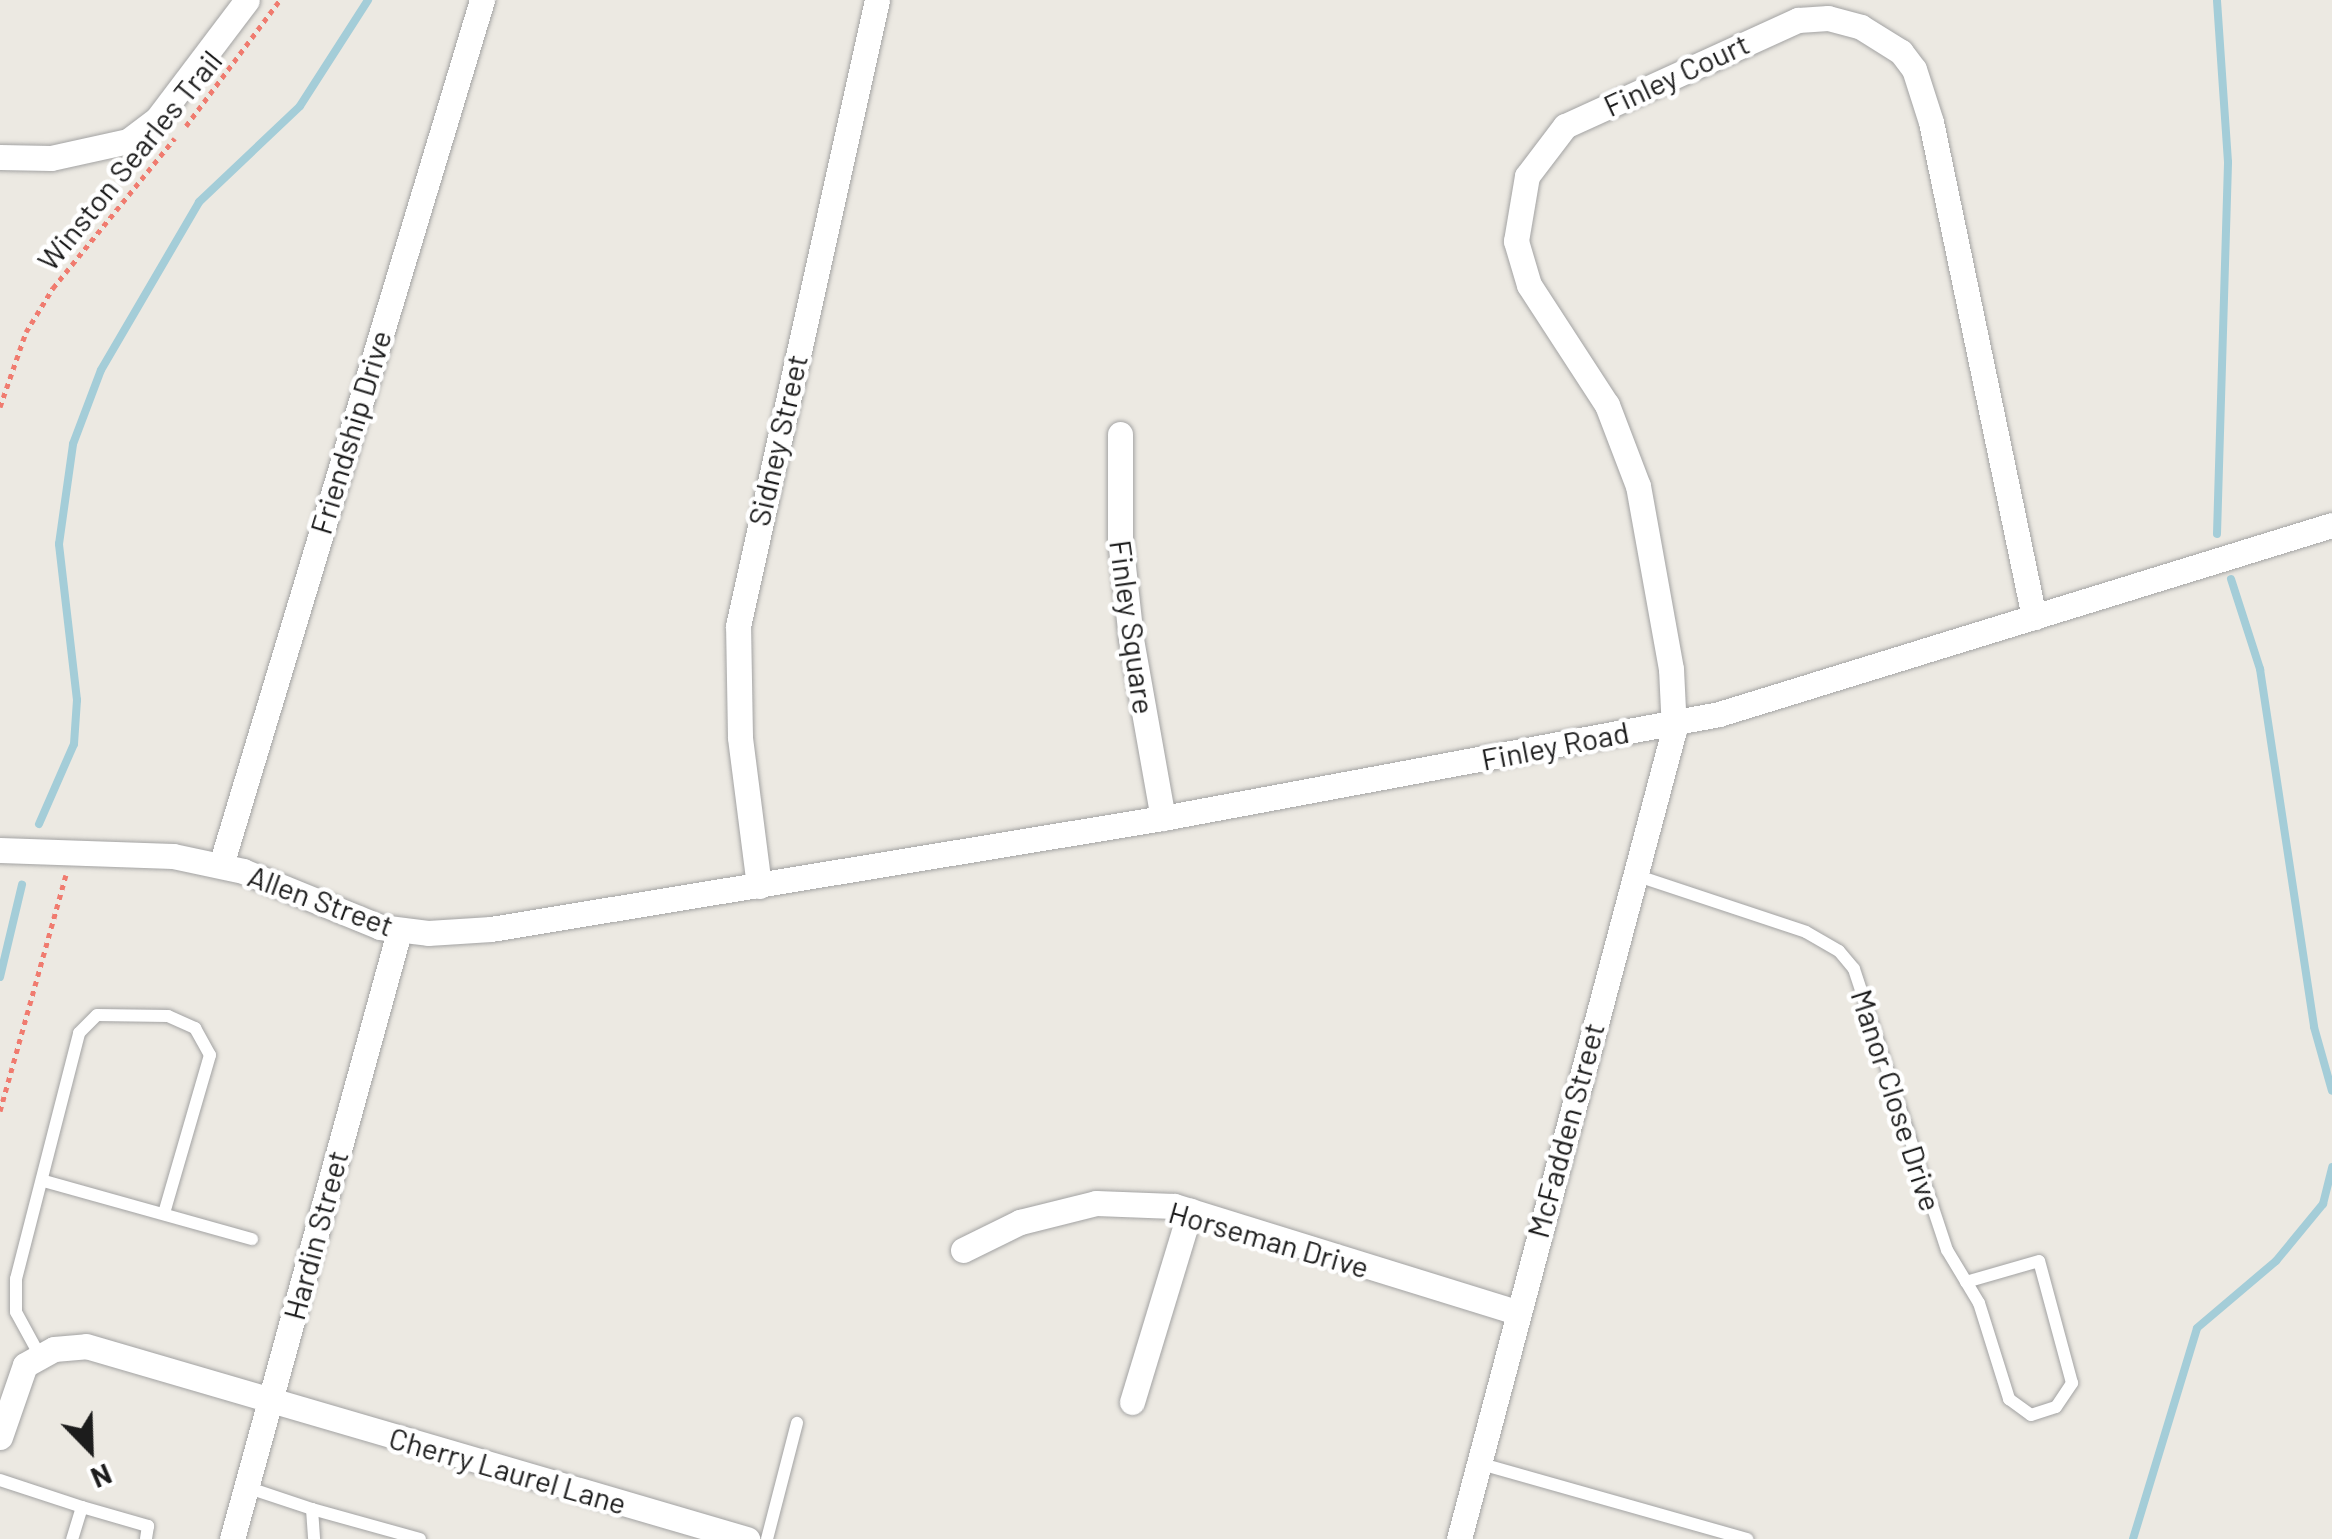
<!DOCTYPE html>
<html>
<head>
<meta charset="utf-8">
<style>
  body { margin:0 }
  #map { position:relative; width:2332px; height:1539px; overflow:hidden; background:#ece9e2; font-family:Barlow,sans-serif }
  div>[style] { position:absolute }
  .stream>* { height:8px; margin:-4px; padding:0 4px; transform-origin:4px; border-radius:4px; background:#a4cdd8 }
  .path>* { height:5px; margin-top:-2.5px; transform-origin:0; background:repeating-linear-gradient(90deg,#f07b6f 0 5px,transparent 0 10px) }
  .roads { filter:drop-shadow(0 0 2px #a3a3a3) drop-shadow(0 0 2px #a3a3a3) }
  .lane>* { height:12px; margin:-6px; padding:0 6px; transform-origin:6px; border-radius:6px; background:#fff }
  .street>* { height:25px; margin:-12.5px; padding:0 12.5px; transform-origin:12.5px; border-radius:12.5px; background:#fff }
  span { translate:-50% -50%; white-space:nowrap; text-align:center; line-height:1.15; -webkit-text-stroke:9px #fff; paint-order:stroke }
  .street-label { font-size:30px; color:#1c1c1c }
  .north { position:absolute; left:40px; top:1399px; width:100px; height:100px; -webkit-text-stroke:8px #fff; paint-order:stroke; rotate:157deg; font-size:28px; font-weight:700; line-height:40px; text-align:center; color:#1c1c1c }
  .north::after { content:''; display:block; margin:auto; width:35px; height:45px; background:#1c1c1c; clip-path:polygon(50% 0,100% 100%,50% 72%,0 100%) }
</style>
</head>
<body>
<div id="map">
  <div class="stream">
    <div style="left:2217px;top:534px;width:372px;rotate:-88.3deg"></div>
    <div style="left:2228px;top:162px;width:162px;rotate:-93.9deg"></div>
    <div style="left:2231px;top:579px;width:95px;rotate:72.1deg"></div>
    <div style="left:2260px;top:669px;width:362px;rotate:81.4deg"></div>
    <div style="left:2314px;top:1027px;width:66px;rotate:74.3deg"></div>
    <div style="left:39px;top:824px;width:87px;rotate:-66.4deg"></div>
    <div style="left:74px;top:744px;width:44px;rotate:-86.1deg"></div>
    <div style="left:77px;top:700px;width:157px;rotate:-96.6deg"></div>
    <div style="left:59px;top:544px;width:101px;rotate:-82deg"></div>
    <div style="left:73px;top:444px;width:79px;rotate:-69.3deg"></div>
    <div style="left:101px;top:370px;width:194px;rotate:-59.7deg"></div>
    <div style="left:199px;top:202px;width:139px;rotate:-43.5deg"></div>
    <div style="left:300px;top:106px;width:126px;rotate:-57.3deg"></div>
    <div style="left:0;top:977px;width:95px;rotate:-76.6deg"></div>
    <div style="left:2133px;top:1539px;width:220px;rotate:-73.1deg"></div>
    <div style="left:2197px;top:1328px;width:104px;rotate:-40.3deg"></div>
    <div style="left:2276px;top:1261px;width:74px;rotate:-50.5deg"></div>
    <div style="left:2323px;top:1204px;width:38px;rotate:-76deg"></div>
  </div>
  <div class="path">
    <div style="left:186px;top:126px;width:157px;rotate:-53.3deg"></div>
    <div style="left:0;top:407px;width:79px;rotate:-70.9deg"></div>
    <div style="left:26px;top:332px;width:52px;rotate:-58.5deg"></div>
    <div style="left:53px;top:288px;width:193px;rotate:-50.9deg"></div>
    <div style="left:0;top:1111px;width:245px;rotate:-74.4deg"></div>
  </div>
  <div class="roads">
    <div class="lane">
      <div style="left:1635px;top:875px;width:180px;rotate:18.4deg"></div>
      <div style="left:1806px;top:932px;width:38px;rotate:30deg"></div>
      <div style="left:1839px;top:951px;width:23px;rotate:50deg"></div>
      <div style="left:1854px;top:969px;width:296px;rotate:71.7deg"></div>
      <div style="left:1947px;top:1250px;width:62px;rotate:58.9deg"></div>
      <div style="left:1979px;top:1303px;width:101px;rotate:72.6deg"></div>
      <div style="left:2009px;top:1399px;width:27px;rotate:36deg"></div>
      <div style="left:2031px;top:1415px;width:26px;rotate:-18deg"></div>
      <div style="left:2056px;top:1407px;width:29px;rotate:-56deg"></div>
      <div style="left:2072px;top:1383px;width:126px;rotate:-105.1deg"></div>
      <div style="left:2039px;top:1261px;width:76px;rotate:164deg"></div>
      <div style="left:44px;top:1181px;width:216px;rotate:15.6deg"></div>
      <div style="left:40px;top:1356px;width:50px;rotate:-118.6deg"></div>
      <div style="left:16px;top:1312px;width:33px;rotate:-90deg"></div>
      <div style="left:16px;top:1279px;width:254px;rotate:-75.6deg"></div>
      <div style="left:79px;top:1033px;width:25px;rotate:-45deg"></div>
      <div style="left:97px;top:1015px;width:71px;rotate:0.8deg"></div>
      <div style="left:168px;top:1016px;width:30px;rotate:24deg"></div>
      <div style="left:195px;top:1028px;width:31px;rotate:61deg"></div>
      <div style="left:210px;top:1055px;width:165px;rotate:106.2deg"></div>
      <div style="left:1478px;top:1463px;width:280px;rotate:15.8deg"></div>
      <div style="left:0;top:1480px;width:86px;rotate:18.2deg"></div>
      <div style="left:82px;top:1507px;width:34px;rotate:107deg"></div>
      <div style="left:246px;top:1487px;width:70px;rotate:18.4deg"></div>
      <div style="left:312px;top:1509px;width:30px;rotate:86deg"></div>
      <div style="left:82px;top:1507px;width:69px;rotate:16.1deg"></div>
      <div style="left:148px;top:1526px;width:13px;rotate:99deg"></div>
      <div style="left:312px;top:1509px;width:112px;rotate:15.5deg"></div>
      <div style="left:767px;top:1539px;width:120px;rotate:-75.5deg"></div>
    </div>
    <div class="street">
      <div style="left:0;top:157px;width:51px;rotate:1.1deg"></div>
      <div style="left:51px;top:158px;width:79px;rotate:-12.4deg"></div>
      <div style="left:128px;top:141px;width:36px;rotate:-37deg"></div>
      <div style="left:157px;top:119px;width:149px;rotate:-52.9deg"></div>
      <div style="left:1120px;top:434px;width:105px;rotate:90deg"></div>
      <div style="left:1120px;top:539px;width:101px;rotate:83.7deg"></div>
      <div style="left:1131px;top:639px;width:182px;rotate:79.9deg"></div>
      <div style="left:0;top:850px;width:173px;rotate:2deg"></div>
      <div style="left:173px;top:856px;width:72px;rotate:12.1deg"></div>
      <div style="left:243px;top:871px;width:148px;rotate:22.2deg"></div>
      <div style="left:380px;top:927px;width:48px;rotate:7.1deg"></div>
      <div style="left:428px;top:933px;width:63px;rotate:-3.6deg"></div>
      <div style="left:491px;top:929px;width:681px;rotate:-9.38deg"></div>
      <div style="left:1163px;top:818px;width:566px;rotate:-10.59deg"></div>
      <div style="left:1719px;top:714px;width:641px;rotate:-17.14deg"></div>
      <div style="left:221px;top:865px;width:904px;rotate:-73.21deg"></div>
      <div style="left:759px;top:886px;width:150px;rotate:-97.3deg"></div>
      <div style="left:740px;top:737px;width:111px;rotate:-91deg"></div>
      <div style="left:738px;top:626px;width:641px;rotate:-77.48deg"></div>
      <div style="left:963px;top:1250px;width:64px;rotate:-26.2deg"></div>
      <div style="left:1020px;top:1222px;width:78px;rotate:-14deg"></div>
      <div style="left:1096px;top:1203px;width:78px;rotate:2.2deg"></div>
      <div style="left:1174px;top:1206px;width:359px;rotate:17.2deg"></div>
      <div style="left:1132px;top:1402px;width:200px;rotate:-73.1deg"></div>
      <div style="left:0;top:1437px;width:76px;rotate:-70.9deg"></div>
      <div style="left:25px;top:1365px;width:33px;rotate:-29deg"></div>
      <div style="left:54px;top:1349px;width:32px;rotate:-5deg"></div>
      <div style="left:86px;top:1346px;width:689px;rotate:16.28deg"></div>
      <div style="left:232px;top:1539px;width:630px;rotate:-74.62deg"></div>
      <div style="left:1459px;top:1539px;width:837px;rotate:-75.12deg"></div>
      <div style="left:1674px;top:730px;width:61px;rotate:-92.8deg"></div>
      <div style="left:1671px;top:669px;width:186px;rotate:-100.2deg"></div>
      <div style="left:1638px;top:486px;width:87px;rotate:-110.9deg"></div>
      <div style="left:1607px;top:405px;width:143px;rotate:-123deg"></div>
      <div style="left:1529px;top:285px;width:46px;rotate:-106.5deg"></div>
      <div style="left:1516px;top:241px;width:66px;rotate:-80.4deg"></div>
      <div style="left:1527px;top:176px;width:63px;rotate:-52.8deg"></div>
      <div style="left:1565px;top:126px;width:256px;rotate:-24.5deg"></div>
      <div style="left:1798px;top:20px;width:30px;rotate:-4deg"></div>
      <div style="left:1828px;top:18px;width:34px;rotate:15deg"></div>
      <div style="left:1861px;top:27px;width:47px;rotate:32deg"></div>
      <div style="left:1901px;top:52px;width:21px;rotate:53deg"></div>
      <div style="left:1914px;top:69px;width:56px;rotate:72.2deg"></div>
      <div style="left:1931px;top:122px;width:506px;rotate:78.25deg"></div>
    </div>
  </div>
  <div class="street-label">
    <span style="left:1676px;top:74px;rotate:-25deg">Finley Court</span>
    <span style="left:129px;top:160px;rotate:-51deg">Winston Searles Trail</span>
    <span style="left:350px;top:432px;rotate:-73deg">Friendship Drive</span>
    <span style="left:777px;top:440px;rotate:-77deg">Sidney Street</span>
    <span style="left:1133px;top:627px;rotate:82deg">Finley Square</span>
    <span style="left:1555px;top:745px;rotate:-11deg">Finley Road</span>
    <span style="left:321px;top:900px;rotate:20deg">Allen Street</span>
    <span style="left:1897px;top:1100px;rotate:72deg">Manor Close Drive</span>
    <span style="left:1565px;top:1130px;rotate:-75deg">McFadden Street</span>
    <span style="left:315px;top:1235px;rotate:-75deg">Hardin Street</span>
    <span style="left:1269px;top:1239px;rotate:16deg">Horseman Drive</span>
    <span style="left:508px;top:1470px;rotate:16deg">Cherry Laurel Lane</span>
  </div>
  <div class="north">N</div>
</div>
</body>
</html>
